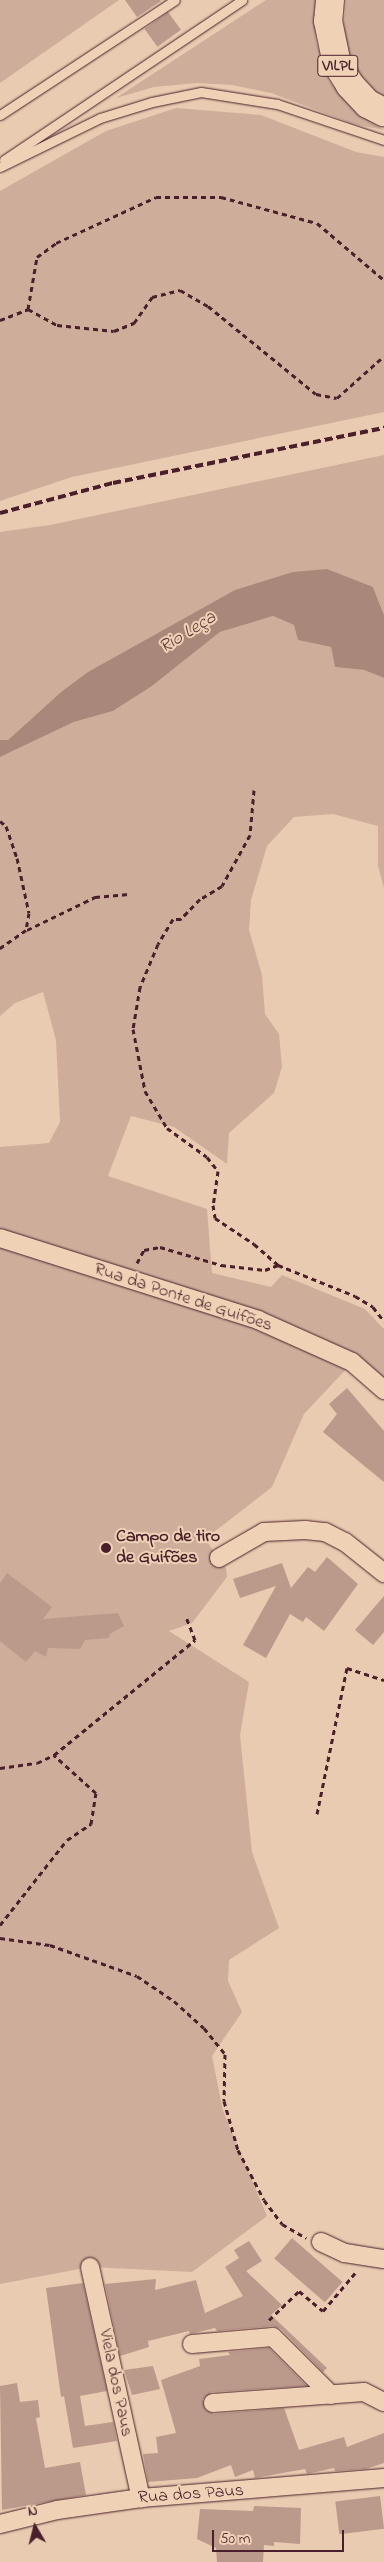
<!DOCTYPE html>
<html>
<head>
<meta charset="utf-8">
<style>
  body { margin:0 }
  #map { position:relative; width:384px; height:2562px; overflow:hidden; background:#e8cbb0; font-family:"Indie Flower",sans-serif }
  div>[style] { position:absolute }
  .green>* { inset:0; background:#ceae9b }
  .water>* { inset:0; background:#aa877b }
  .building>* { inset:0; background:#bc9a8b; transform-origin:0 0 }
  .path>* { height:3px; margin-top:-1.5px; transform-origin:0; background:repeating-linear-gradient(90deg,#4a1f2b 0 5px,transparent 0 9px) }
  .roads { filter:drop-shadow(0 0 1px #4a1f2b) drop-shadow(0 0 1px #4a1f2b) }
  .service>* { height:9px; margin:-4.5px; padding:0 4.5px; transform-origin:4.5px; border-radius:4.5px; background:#efd2b6 }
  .minor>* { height:18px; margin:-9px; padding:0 9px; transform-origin:9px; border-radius:9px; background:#efd2b6 }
  .trunk>* { height:28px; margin:-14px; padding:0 14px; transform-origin:14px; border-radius:14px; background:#efd2b6 }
  .rail>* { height:4px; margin-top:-2px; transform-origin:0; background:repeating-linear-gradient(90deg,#4a1f2b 0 8px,transparent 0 12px) }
  .dots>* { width:14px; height:14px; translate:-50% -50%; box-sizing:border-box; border:2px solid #efd2b6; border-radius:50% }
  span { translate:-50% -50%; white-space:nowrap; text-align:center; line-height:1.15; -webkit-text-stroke:4px #efd2b6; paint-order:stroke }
  .shield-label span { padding:1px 4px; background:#efd2b6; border:1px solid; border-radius:4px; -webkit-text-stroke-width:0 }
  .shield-label { font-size:16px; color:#4a1f2b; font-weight:700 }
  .street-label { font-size:18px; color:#4a1f2b }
  .poi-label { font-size:18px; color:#4a1f2b; font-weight:700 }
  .left { translate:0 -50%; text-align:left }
  .water-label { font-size:19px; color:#62393f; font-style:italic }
  .north { position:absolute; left:10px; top:2502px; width:50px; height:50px; -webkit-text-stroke:4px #efd2b6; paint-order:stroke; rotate:352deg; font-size:14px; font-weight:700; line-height:20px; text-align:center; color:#4a1f2b }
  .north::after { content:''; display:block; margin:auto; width:18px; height:22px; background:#4a1f2b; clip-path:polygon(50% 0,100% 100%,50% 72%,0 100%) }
  .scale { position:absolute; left:212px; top:2530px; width:132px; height:22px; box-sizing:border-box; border:2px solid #4a1f2b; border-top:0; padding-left:6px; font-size:15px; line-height:18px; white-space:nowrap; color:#4a1f2b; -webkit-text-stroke:4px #efd2b6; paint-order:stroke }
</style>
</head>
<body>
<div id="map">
  <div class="green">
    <div style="clip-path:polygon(0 0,119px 0,0 83px)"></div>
    <div style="clip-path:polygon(266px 0,316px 0,314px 12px,316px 42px,328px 80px,360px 115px,384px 130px,354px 124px,271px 93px,232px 85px,197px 83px,154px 87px,116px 98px)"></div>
    <div style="clip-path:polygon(346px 0,384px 0,384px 98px,375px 93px,353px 68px,343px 40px)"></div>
    <div style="clip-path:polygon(176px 108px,261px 115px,356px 152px,384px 157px,384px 412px,72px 477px,0 501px,0 191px,106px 131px)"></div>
    <div style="clip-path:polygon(384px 455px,384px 615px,373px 587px,158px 635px,88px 673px,61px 692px,8px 740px,0 740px,0 532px,50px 525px)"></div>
    <div style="clip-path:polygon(273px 616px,294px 625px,299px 640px,331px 647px,335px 667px,364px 670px,384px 678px,384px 888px,378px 866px,378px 826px,333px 814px,294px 817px,267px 846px,251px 900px,249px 930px,262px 975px,265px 1014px,279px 1034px,282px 1067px,274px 1093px,229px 1133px,227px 1164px,174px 1127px,131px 1116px,108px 1176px,207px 1209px,212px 1273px,271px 1287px,282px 1275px,365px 1309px,384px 1329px,384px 1390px,352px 1363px,304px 1414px,272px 1487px,205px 1539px,226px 1568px,227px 1577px,192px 1623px,169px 1631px,249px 1682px,240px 1735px,252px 1852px,279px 1928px,229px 1960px,228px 1981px,242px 2012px,212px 2056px,223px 2111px,267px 2216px,192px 2272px,90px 2267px,0 2284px,0 1147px,49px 1143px,60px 1122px,56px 1040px,43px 992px,15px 1003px,0 1016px,0 757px,74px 722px,113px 711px,152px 686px,220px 632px)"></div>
  </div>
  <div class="water">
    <div style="clip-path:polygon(327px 569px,373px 587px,384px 615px,384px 678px,364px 670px,335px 667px,331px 647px,298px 640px,294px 625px,273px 616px,220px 632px,152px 686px,113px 711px,74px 722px,0 757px,0 740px,8px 740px,61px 692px,88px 672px,235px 590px,293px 572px)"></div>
  </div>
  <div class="building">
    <div style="clip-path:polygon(125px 0,160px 0,161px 1px,137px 17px)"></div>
    <div style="left:168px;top:12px;width:22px;height:29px;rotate:54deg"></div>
    <div style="clip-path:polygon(347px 1388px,384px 1431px,384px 1482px,323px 1432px,337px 1414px,329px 1404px)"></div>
    <div style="clip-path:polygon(327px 1557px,358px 1584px,324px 1631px,306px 1617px,303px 1622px,290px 1614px,266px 1658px,243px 1645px,276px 1586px,240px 1598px,233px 1579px,282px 1563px,291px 1588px,308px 1567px,315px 1572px)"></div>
    <div style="clip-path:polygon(7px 1573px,52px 1607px,43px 1619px,118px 1613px,124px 1626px,110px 1634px,109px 1638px,85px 1640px,80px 1649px,48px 1648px,46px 1657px,35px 1651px,26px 1662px,0 1641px,0 1583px)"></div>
    <div style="clip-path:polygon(384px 1596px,384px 1632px,373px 1645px,355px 1630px)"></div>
    <div style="left:292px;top:2238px;width:67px;height:27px;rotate:41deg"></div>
    <div style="clip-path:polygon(249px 2241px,262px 2261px,246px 2271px,282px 2305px,271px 2315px,327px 2368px,323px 2372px,281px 2329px,272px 2326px,217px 2331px,215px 2328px,190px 2334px,189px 2331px,148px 2341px,149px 2347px,120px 2356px,105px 2284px,156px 2279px,155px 2290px,196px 2280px,205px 2313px,243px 2296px,225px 2267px,239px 2258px,234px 2250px)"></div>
    <div style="clip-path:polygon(83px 2283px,107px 2391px,80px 2396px,85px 2426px,113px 2422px,117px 2441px,73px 2448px,64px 2396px,61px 2397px,46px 2288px)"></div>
    <div style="clip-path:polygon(269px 2348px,307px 2386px,212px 2392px,203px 2399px,205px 2409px,214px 2414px,284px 2408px,299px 2450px,344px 2437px,347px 2447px,384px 2433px,384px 2463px,366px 2469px,335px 2471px,334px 2468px,307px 2474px,305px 2469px,255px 2478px,253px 2470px,235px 2477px,231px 2465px,197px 2478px,148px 2482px,143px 2454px,158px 2453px,156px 2437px,176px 2433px,161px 2380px,200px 2366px,199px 2359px,230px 2355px,228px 2352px)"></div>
    <div style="clip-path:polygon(153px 2366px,160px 2389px,132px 2395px,124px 2370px)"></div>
    <div style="clip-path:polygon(17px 2383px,20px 2402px,38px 2400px,40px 2417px,36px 2418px,45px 2468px,80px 2462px,86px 2495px,2px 2510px,0 2386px)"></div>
    <div style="left:380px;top:2496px;width:33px;height:45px;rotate:83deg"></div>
    <div style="clip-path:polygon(254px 2506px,301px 2508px,300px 2544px,274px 2542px,274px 2546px,264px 2545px,263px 2562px,217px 2562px,216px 2548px,197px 2539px,200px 2509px,253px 2511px)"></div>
  </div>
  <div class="path">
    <div style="left:28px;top:309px;width:53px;rotate:-80.2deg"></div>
    <div style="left:37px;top:257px;width:24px;rotate:-36deg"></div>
    <div style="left:56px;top:243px;width:110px;rotate:-24.7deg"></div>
    <div style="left:156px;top:197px;width:65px"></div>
    <div style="left:221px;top:197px;width:99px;rotate:15.2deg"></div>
    <div style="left:317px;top:223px;width:88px;rotate:40.4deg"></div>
    <div style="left:0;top:320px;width:30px;rotate:-21deg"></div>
    <div style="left:28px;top:309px;width:33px;rotate:29deg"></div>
    <div style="left:57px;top:325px;width:57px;rotate:6deg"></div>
    <div style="left:114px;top:331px;width:22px;rotate:-22deg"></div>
    <div style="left:134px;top:323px;width:32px;rotate:-55deg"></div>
    <div style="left:152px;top:297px;width:29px;rotate:-14deg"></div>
    <div style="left:180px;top:290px;width:32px;rotate:30deg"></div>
    <div style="left:208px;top:306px;width:139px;rotate:39.2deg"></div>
    <div style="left:316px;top:394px;width:21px;rotate:11deg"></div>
    <div style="left:337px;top:398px;width:63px;rotate:-41.8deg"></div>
    <div style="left:254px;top:790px;width:45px;rotate:95.1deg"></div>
    <div style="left:250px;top:835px;width:58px;rotate:118.8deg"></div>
    <div style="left:222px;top:886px;width:26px;rotate:149deg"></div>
    <div style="left:200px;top:899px;width:28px;rotate:134deg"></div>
    <div style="left:181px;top:919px;width:8px;rotate:180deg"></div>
    <div style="left:173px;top:919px;width:29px;rotate:121deg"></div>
    <div style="left:158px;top:944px;width:47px;rotate:112.7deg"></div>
    <div style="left:140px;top:987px;width:43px;rotate:99.5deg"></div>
    <div style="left:133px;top:1029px;width:63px;rotate:79deg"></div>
    <div style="left:145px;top:1091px;width:43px;rotate:59.3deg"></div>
    <div style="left:167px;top:1128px;width:49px;rotate:35.9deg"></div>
    <div style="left:207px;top:1157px;width:18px;rotate:52deg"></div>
    <div style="left:218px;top:1171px;width:34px;rotate:98deg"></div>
    <div style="left:213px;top:1205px;width:13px;rotate:81deg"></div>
    <div style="left:215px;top:1218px;width:47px;rotate:33.7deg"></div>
    <div style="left:254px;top:1244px;width:32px;rotate:41deg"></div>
    <div style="left:278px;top:1265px;width:83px;rotate:21.9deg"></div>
    <div style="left:355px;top:1296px;width:21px;rotate:31deg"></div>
    <div style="left:373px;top:1307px;width:18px;rotate:52deg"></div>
    <div style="left:0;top:821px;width:8px;rotate:40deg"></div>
    <div style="left:6px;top:826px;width:34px;rotate:71deg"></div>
    <div style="left:17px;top:858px;width:56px;rotate:77.7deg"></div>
    <div style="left:29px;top:913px;width:17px;rotate:100deg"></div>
    <div style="left:26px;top:930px;width:32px;rotate:145deg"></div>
    <div style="left:27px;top:930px;width:76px;rotate:-25.9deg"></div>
    <div style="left:95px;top:897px;width:34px;rotate:-5deg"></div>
    <div style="left:137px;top:1263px;width:15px;rotate:-62deg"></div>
    <div style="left:144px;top:1250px;width:16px;rotate:-11deg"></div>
    <div style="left:160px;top:1247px;width:64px;rotate:16.4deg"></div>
    <div style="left:221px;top:1265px;width:44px;rotate:6.5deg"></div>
    <div style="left:265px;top:1270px;width:14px;rotate:-21deg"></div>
    <div style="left:0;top:1768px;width:37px;rotate:-8deg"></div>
    <div style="left:37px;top:1763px;width:19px;rotate:-25deg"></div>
    <div style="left:54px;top:1755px;width:182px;rotate:-39.2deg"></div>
    <div style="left:195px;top:1640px;width:25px;rotate:-111deg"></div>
    <div style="left:317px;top:1814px;width:149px;rotate:-78.4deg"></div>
    <div style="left:347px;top:1668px;width:39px;rotate:18deg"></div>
    <div style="left:0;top:1925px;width:108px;rotate:-51.8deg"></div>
    <div style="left:67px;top:1840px;width:29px;rotate:-34deg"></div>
    <div style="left:91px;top:1824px;width:31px;rotate:-81deg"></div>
    <div style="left:96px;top:1793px;width:57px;rotate:-137.9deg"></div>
    <div style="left:0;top:1938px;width:50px;rotate:8deg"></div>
    <div style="left:50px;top:1945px;width:92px;rotate:19.6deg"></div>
    <div style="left:137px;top:1976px;width:45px;rotate:34deg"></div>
    <div style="left:174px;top:2001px;width:40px;rotate:42deg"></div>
    <div style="left:204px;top:2028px;width:33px;rotate:51deg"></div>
    <div style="left:225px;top:2054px;width:47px;rotate:91.2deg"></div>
    <div style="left:224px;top:2101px;width:51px;rotate:74.1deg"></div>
    <div style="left:238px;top:2150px;width:56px;rotate:62.5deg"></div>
    <div style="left:264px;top:2200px;width:30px;rotate:53deg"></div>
    <div style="left:282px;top:2224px;width:28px;rotate:30deg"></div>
    <div style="left:269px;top:2320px;width:42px;rotate:-44deg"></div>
    <div style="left:299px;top:2291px;width:31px;rotate:40deg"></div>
    <div style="left:323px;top:2311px;width:51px;rotate:-49.8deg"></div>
  </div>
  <div class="roads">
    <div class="service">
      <div style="left:0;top:115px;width:209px;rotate:-33.3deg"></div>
      <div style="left:4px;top:160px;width:287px;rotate:-33.9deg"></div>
      <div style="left:0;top:167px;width:111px;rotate:-26.1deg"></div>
      <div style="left:100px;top:118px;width:54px;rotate:-17.1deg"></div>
      <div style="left:152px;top:102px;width:50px;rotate:-11.5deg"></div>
      <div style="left:201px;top:92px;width:77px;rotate:9deg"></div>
      <div style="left:277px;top:104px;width:113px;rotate:18.6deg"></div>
    </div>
    <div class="minor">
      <div style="left:0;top:1238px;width:271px;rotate:17.6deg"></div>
      <div style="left:258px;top:1320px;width:103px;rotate:24.1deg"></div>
      <div style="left:352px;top:1362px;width:43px;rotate:41.2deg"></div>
      <div style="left:219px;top:1558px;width:52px;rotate:-30deg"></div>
      <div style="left:264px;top:1532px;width:41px;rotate:-2.8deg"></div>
      <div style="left:305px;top:1530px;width:20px;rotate:6deg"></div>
      <div style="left:325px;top:1532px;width:22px;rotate:27deg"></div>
      <div style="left:345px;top:1542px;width:50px;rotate:38.5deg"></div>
      <div style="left:321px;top:2242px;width:26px;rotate:25deg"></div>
      <div style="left:345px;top:2253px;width:39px;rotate:9deg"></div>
      <div style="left:90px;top:2267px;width:237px;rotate:77.6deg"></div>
      <div style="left:192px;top:2344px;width:81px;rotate:-4.9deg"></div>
      <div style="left:273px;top:2337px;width:82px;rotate:45deg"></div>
      <div style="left:213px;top:2403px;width:151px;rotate:-4.2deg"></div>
      <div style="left:364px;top:2392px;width:22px;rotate:27deg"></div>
      <div style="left:0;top:2524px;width:59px;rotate:-13.8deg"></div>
      <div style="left:57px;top:2510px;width:85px;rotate:-8.1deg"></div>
      <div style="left:141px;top:2498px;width:244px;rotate:-4.7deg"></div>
    </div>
    <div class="trunk">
      <div style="left:330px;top:0;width:21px;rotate:95deg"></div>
      <div style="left:328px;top:21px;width:44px;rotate:78.2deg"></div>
      <div style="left:337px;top:64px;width:25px;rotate:58deg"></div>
      <div style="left:350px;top:85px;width:26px;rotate:47deg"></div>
      <div style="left:368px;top:104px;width:18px;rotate:27deg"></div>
    </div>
  </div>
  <div class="rail">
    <div style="left:0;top:513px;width:117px;rotate:-14.9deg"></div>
    <div style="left:113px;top:483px;width:277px;rotate:-11.5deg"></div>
  </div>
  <div class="dots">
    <div style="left:106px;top:1548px;background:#4a1f2b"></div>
  </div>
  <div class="shield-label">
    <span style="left:338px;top:66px">VILPL</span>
  </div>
  <div class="street-label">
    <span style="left:183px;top:1298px;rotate:18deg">Rua da Ponte de Guifões</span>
    <span style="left:115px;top:2383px;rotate:78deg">Viela dos Paus</span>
    <span style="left:191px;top:2495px;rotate:-4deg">Rua dos Paus</span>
  </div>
  <div class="poi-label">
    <span class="left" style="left:116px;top:1548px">Campo de tiro<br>de Guifões</span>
  </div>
  <div class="water-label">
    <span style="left:188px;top:633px;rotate:-32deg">Rio Leça</span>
  </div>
  <div class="north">N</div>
  <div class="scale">50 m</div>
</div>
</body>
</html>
